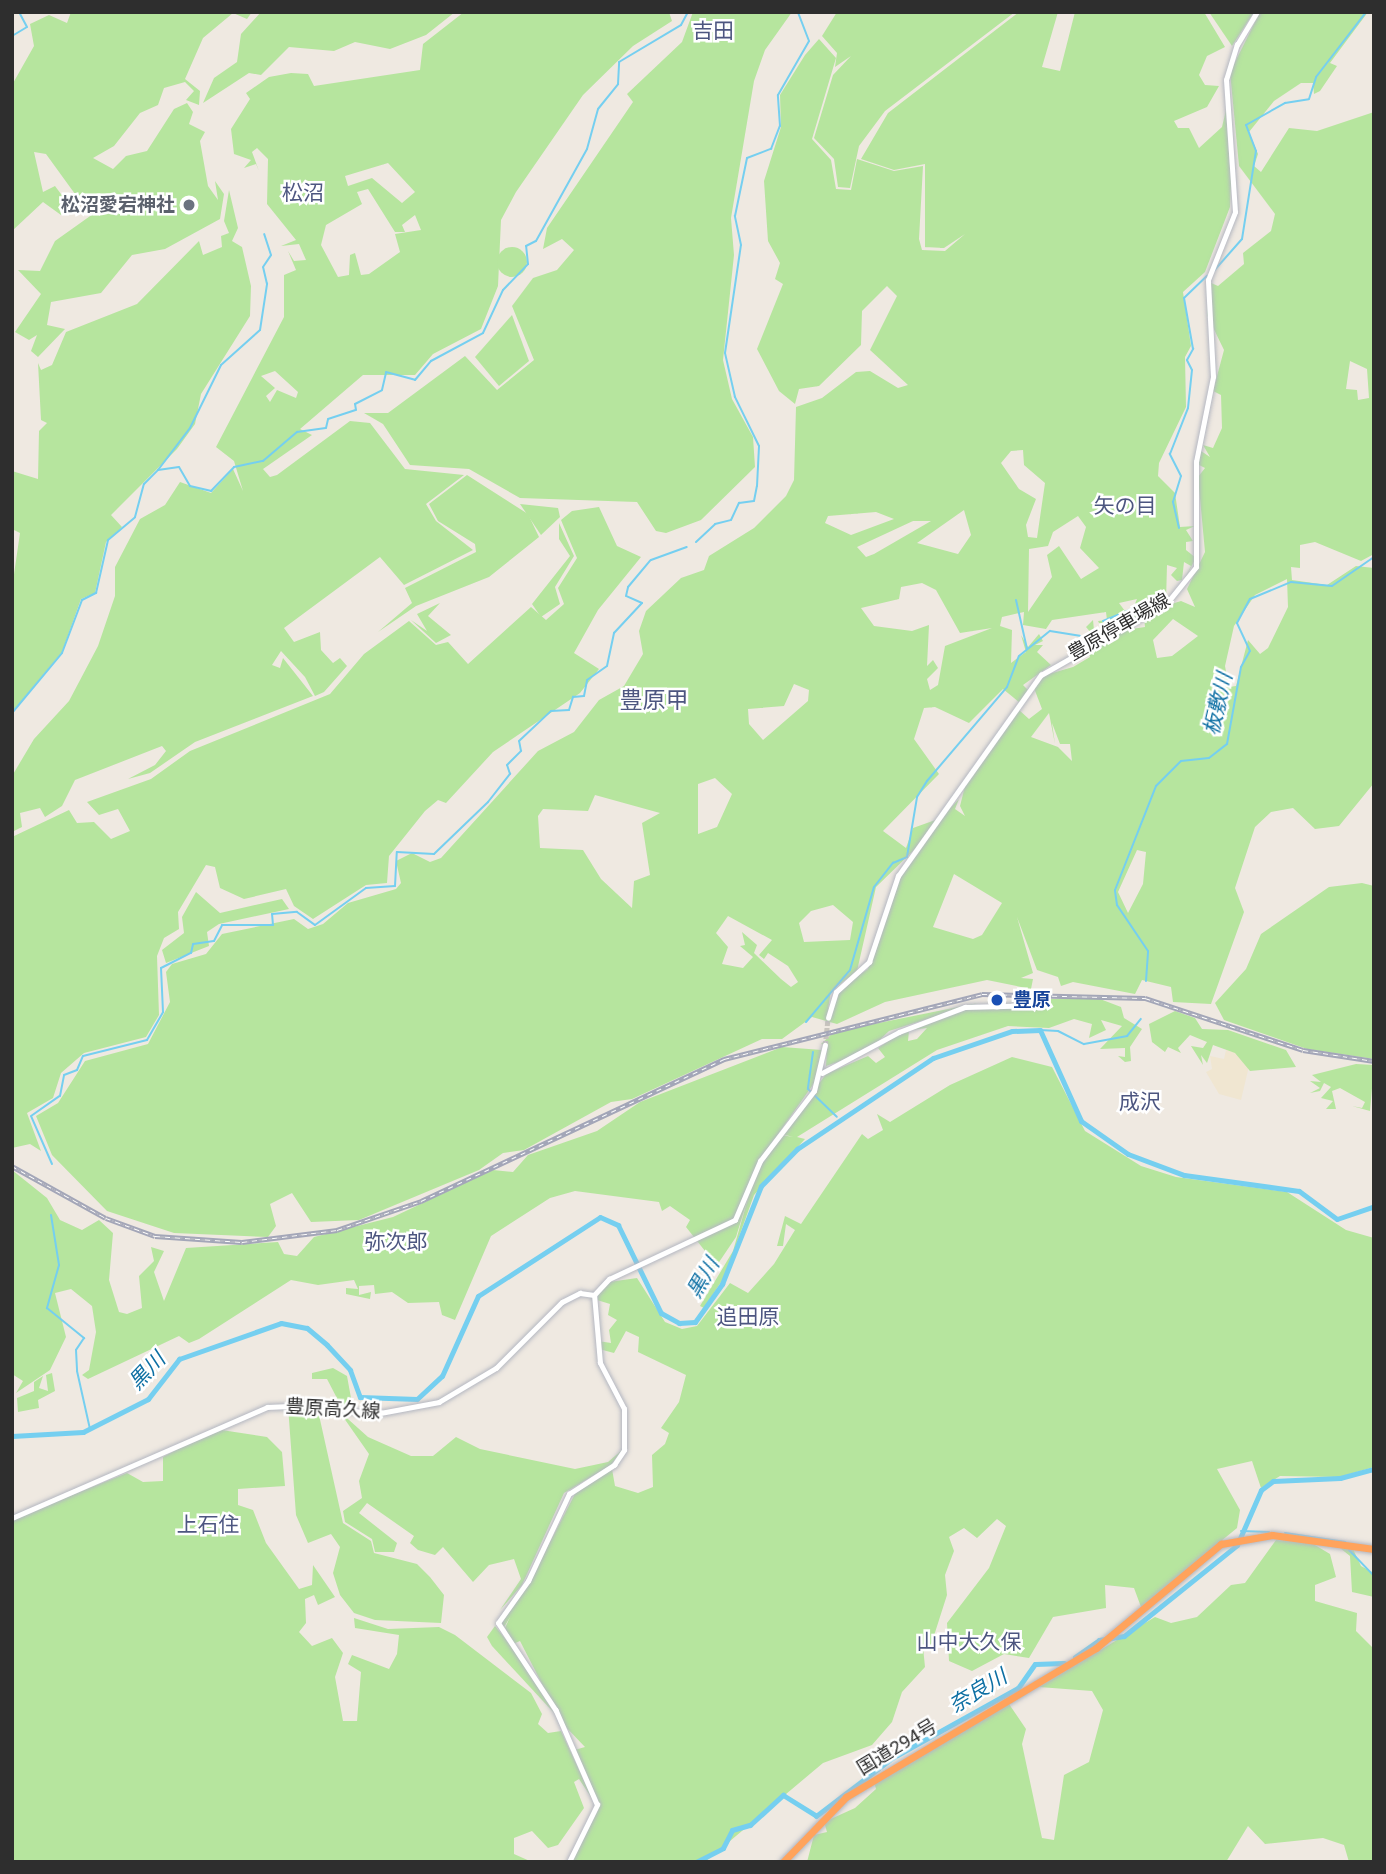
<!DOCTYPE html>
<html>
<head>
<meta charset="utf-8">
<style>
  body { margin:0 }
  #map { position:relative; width:1386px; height:1874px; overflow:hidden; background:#efe9e1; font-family:Roboto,"Noto Sans JP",sans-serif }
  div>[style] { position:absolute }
  .education>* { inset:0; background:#f0e6d1 }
  .green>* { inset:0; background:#b6e59e }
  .round { border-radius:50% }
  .stream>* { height:2px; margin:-1px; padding:0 1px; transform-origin:1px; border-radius:1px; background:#75cff0 }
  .river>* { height:5px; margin:-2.5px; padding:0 2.5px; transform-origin:2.5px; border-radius:2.5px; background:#75cff0 }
  .secondary-tunnel>* { height:4.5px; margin-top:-2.25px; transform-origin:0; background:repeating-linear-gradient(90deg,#c8c4bd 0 4.5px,transparent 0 6.5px) }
  .roads { filter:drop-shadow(0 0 2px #b4b7c1) drop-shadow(0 0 2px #b4b7c1) }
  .secondary>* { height:4.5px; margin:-2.25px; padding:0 2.25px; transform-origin:2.25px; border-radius:2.25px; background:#fff }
  .highway>* { height:7px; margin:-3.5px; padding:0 3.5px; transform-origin:3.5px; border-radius:3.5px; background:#ffa35c }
  .rail>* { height:4.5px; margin-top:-2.25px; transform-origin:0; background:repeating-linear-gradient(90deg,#fff 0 5px,#a3a6b8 0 10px); box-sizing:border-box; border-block:2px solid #a3a6b8 }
  .dots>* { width:19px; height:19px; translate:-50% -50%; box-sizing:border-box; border:4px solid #fff; border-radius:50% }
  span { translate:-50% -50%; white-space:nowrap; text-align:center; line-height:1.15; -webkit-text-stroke:5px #fff; paint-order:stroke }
  .worship-label { font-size:19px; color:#5b616d; font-weight:700 }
  .right { translate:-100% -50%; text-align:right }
  .street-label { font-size:19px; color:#2e2e2e }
  .transit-label { font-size:19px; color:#164399; font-weight:700 }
  .left { translate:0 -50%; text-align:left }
  .neighbourhood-label { font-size:21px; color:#4d5680 }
  .water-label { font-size:21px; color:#0d6fa3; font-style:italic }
  .quarter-label { font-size:23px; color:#4d5680 }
  .frame { position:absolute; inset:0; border:14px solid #2e2e2e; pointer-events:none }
</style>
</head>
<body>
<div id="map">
  <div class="education">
    <div style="clip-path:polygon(1226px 1050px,1242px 1054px,1249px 1066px,1241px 1100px,1219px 1094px,1206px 1072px,1212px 1069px,1210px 1056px,1224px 1059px)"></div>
  </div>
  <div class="green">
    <div style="clip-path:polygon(evenodd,71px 12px,252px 12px,247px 19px,233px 13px,203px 38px,185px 79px,200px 91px,199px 105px,186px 100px,194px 91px,185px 82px,164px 88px,158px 105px,140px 113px,114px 146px,93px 158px,113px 169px,126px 156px,147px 151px,174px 109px,187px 103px,193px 112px,189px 124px,205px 132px,200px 141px,208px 186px,218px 200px,215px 181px,224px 194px,220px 219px,165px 249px,132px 255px,101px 293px,51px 302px,47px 325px,65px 329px,38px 357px,31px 351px,37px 335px,29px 340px,15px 332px,41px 294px,18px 270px,40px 271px,55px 241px,93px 214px,81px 195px,61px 215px,43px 202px,12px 231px,12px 85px,34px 46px,30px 24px,49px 15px,67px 23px,71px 12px,34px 152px,46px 154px,75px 194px,64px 198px,55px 186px,43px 192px,34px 152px)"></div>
    <div style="clip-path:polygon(261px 12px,455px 12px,426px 35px,390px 49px,355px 42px,334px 51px,289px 47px,261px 75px,249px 73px,203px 103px,214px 78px,237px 62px,241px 34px)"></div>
    <div style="clip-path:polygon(evenodd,464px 12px,669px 12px,672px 21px,633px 46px,583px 95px,516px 192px,501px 220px,498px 286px,481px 329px,433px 354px,415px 375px,363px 375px,300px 429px,312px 435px,263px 469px,270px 477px,277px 475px,350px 421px,370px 423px,405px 469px,464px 475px,426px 504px,436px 521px,473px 550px,404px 585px,380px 557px,284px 628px,294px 642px,320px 632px,321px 650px,333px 663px,340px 658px,347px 666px,324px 692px,315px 696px,305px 677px,281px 651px,272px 665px,280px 668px,283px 658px,313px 696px,195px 742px,150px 773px,128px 779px,155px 765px,166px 751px,162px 746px,75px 780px,62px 806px,45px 817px,40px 808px,20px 813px,22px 827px,12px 832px,12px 776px,34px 739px,69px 701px,98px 646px,115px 596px,115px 567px,140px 519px,165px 505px,180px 482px,211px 493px,233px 469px,243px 491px,234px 461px,216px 447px,284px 317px,284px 275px,296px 270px,288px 251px,294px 261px,306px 260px,299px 244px,281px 246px,296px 240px,267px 204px,268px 159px,257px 148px,252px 152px,259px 171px,256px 164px,244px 168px,251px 160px,234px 154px,231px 129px,250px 99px,246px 93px,269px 77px,291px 73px,308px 74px,314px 86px,420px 70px,423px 44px,464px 12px,388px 163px,415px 192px,402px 203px,372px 178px,348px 186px,345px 176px,388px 163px,464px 12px,368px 189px,395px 232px,405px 232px,402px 225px,415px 215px,421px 230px,395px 234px,400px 252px,369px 274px,361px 275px,355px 253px,350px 255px,349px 275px,338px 277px,321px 245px,326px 225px,362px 204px,357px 192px,368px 189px,464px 12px,275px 371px,298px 392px,296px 398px,277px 390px,270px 402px,266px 396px,275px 388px,261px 376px,275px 371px)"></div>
    <div style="clip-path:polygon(693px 12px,792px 12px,765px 50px,754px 81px,731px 218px,734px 255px,723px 360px,732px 399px,753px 437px,755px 467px,701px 520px,666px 533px,656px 531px,637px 502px,520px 498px,469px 469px,410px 465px,383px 424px,364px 413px,388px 413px,465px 356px,497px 390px,534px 360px,512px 306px,533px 278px,557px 270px,574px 250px,562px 239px,543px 249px,547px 228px,633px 102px,627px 94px,682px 42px)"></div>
    <div style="clip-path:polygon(837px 12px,1015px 12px,885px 111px,859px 146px,850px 188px,838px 187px,834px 159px,814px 138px,833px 75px,851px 56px,835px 67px,837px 53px,822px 36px)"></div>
    <div style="clip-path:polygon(evenodd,1019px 12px,1058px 12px,1042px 67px,1060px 71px,1075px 12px,1204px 12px,1225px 47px,1207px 56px,1199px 75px,1205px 85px,1219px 86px,1207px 107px,1174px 121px,1178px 128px,1189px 128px,1199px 148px,1222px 127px,1226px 110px,1231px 181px,1230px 207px,1205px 272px,1183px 292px,1191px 346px,1185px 357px,1186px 407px,1159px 463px,1158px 476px,1175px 493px,1180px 527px,1195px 526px,1186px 530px,1193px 541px,1186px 542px,1186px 550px,1196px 558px,1184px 580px,1191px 566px,1184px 562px,1182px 580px,1177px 581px,1171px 575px,1177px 568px,1167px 565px,1166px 602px,1154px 609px,1152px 600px,1141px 602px,1138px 618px,1130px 615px,1137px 599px,1119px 603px,1128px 615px,1103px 622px,1108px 635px,1097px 640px,1086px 627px,1093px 620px,1094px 630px,1102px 629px,1098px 621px,1107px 620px,1106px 612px,1052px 620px,1046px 629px,1023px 625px,1024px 612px,1002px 617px,1000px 626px,1012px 630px,1011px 663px,1026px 652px,1021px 635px,1028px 647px,1039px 634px,1043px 641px,1035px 645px,1043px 645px,1037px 652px,1051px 665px,1023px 685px,1028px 690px,1032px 685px,1020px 703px,1003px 689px,969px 723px,935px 707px,924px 708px,914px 739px,939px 774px,883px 831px,906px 848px,913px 828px,941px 818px,959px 799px,955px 809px,965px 816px,960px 806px,965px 786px,1004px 729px,1019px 710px,1029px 719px,1042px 709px,1034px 688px,1042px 676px,1073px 667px,1090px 657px,1088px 649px,1125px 630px,1145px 627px,1144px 617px,1165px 606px,1181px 601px,1195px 607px,1187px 589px,1205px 552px,1198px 477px,1205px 468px,1197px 464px,1201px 451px,1210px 457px,1203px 445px,1213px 448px,1222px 428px,1221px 395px,1213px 391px,1224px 350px,1207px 315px,1209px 282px,1218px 286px,1244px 264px,1243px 253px,1271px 231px,1275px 214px,1239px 166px,1230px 72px,1260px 12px,1368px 12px,1330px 63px,1337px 66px,1320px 91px,1314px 94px,1313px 83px,1301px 83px,1274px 101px,1249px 132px,1258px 154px,1254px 166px,1261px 172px,1289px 128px,1317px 131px,1374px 112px,1374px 554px,1361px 561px,1315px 542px,1300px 545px,1300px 568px,1291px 567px,1292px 580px,1327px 585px,1356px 566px,1374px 568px,1374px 783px,1339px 826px,1315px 829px,1293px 808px,1271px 812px,1255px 827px,1235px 888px,1244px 912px,1211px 1004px,1173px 1002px,1171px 987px,1142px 980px,1135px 994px,1073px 982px,1061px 986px,1058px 977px,1037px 970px,1017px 917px,1033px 973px,1021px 978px,1033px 979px,1031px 989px,987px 980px,885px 1002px,837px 1024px,812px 1017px,782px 1039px,762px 1039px,632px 1099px,611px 1102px,524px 1150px,503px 1153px,479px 1170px,359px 1220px,311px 1222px,292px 1193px,270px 1204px,276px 1226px,268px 1237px,174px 1233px,107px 1211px,52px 1155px,36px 1116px,58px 1103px,85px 1061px,148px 1044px,170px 1002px,166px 972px,172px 964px,206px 954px,222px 934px,294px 919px,308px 929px,323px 924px,348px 903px,396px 889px,401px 883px,396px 861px,412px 853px,430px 862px,441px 858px,538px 751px,574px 732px,599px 700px,624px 686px,643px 654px,639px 631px,646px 611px,681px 578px,704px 570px,709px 556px,754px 528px,786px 496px,794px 480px,796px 407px,822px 398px,856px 372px,870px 371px,898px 388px,908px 385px,870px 350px,897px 296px,887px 286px,862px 311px,861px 345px,819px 386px,799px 389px,795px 404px,779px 391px,757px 349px,783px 284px,775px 279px,780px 263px,768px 241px,764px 181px,781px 127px,780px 95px,805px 55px,819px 39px,836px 58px,812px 139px,831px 160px,836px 189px,851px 190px,857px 159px,894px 171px,923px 166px,919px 239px,922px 250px,945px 251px,965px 234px,944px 248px,925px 247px,925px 164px,894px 170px,861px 159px,888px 113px,1019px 12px,1350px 361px,1367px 369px,1369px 398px,1358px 400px,1357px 390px,1346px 389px,1350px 361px,1019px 12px,1023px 450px,1024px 465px,1045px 483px,1037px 538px,1028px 537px,1026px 525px,1036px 499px,1019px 489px,1001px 463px,1011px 451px,1023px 450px,1019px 12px,964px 510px,971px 535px,958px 554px,917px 543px,964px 510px,1019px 12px,876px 512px,894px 519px,851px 535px,825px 523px,828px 516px,876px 512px,1019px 12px,1078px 516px,1086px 527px,1080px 548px,1099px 568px,1081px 579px,1059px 546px,1047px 555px,1052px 577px,1028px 612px,1029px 549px,1048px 546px,1053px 532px,1078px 516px,1019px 12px,913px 521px,931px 521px,874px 554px,866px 557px,857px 547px,913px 521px,1019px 12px,1287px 579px,1288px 607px,1268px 648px,1260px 654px,1248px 640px,1236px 686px,1229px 687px,1225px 666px,1234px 626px,1255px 595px,1287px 579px,1019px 12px,922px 583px,936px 590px,960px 633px,992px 628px,945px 646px,938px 685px,930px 690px,927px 679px,938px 668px,933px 660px,927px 666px,929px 625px,912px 631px,874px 626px,861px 608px,899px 599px,901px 587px,922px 583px,1019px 12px,1173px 619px,1198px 636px,1172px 656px,1157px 658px,1153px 640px,1173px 619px,1019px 12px,794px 684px,809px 690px,808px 701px,763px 740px,749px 724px,748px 709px,784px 706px,794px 684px,1019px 12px,1049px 713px,1055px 744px,1052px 723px,1060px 744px,1070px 744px,1072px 761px,1058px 747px,1031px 737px,1049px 713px,1019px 12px,715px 778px,732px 794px,717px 827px,698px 834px,698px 784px,715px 778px,1019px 12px,595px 795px,660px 813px,642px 823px,650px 875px,634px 881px,632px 908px,601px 879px,583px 850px,540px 848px,538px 816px,543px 809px,588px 811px,595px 795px,1019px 12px,914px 850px,890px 894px,868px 969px,842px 986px,828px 1009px,831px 991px,857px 971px,876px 887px,914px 850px,1019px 12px,1137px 850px,1146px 852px,1143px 884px,1128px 913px,1118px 892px,1137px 850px,1019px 12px,954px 874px,1002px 903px,982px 935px,973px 939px,933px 927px,954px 874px,1019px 12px,833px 905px,853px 922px,850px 940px,804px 942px,799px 923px,811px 911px,833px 905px,1019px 12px,728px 916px,772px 940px,759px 955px,764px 959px,768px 953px,788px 966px,798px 982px,791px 987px,781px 979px,754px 953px,757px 945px,742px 932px,745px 945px,740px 946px,753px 957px,743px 968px,722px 964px,728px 947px,716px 933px,728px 916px)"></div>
    <div style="clip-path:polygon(1209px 12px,1254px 12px,1232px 46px)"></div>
    <div style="clip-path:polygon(229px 190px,238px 228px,232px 241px,242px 247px,251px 286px,250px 316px,201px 394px,195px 424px,177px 449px,111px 515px,122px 527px,106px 542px,95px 593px,81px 599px,62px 652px,12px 712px,12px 588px,20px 533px,12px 529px,12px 471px,38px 479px,39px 431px,47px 423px,41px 420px,38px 363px,41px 370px,52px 365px,66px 332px,137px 304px,199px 241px,203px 255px,222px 247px,221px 236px,229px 233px,224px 221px)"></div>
    <div class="round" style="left:497px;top:247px;width:30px;height:30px"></div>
    <div style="clip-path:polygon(512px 315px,529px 361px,499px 386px,475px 357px)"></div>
    <div style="clip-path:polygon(467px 475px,528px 514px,539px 537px,489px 577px,416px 606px,378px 632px,412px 603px,405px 588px,476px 552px,475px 544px,438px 521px,429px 504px)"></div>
    <div style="clip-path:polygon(520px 504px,558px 508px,560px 517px,541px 535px)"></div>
    <div style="clip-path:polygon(599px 507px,617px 546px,641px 557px,598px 610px,574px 653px,599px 669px,580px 693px,493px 752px,446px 803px,438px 800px,425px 811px,389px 856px,387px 883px,366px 885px,313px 919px,294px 906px,286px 889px,244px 899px,220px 888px,215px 867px,206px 865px,178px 912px,179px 929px,164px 938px,157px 956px,159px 1015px,146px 1037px,84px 1053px,61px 1073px,53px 1098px,27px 1113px,41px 1151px,30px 1144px,12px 1148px,12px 837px,69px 810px,77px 823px,94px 822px,111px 839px,130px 831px,118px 809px,99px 815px,87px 802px,151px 779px,190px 751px,330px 694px,364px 654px,409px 621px,436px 645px,448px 642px,468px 664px,531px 607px,546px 620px,564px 604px,558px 588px,577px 558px,561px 520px,572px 511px)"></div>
    <div style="clip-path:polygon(559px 523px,574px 556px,555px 587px,560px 604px,541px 617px,532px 604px,570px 556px,559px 539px)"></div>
    <div style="clip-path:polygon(440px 603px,428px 616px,451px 635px,436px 643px,411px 620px,427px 631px,417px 614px)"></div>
    <div style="clip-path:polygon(1362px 883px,1374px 886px,1374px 1059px,1307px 1049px,1224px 1020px,1215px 1003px,1246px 969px,1261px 934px,1329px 887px)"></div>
    <div style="clip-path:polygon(196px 892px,220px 913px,282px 899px,289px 909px,219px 924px,207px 932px,209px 946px,166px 963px,162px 950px,184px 933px,182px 917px)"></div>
    <div style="clip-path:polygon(1043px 999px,1100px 999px,1121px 1007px,1124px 1018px,1142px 1029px,1130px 1047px,1131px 1061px,1125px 1062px,1118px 1056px,1125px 1057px,1125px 1048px,1100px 1049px,1122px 1026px,1101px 1020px,1106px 1030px,1089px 1038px,1092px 1024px,1074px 1019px,1049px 1028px,1008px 1026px,937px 1050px,797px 1137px,805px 1139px,754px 1195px,725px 1276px,704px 1308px,700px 1306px,733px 1251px,755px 1174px,782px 1135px,793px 1137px,782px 1134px,826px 1074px,868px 1056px,876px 1063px,885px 1057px,878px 1048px,899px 1034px,909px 1031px,908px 1041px,917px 1039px,927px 1028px,911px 1030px,966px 1008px,1042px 1006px)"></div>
    <div style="clip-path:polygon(978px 1003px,889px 1031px,867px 1052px,826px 1066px,827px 1045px,821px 1044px,834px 1032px)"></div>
    <div style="clip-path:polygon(1175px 1011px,1195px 1018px,1202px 1029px,1228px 1030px,1286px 1050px,1296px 1067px,1250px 1071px,1235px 1053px,1213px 1045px,1207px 1063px,1201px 1055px,1203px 1065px,1191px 1046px,1203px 1048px,1207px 1042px,1190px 1035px,1178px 1048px,1181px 1053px,1168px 1047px,1165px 1052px,1152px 1042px,1149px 1024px)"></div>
    <div style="clip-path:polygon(782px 1047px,822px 1050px,817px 1079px,759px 1161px,736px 1237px,711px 1274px,709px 1256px,686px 1227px,690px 1220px,670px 1206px,662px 1211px,659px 1202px,575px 1191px,550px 1198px,491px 1236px,455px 1320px,442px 1315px,439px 1302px,408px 1303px,392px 1292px,375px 1294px,374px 1285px,359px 1286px,359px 1295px,371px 1292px,370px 1299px,346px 1294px,346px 1288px,358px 1289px,354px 1280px,318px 1285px,291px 1280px,199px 1339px,189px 1343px,179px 1336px,88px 1379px,82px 1375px,89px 1370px,96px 1332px,92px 1306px,71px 1289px,55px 1293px,66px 1337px,50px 1370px,16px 1393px,23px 1381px,12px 1374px,12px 1170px,47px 1198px,60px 1220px,82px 1230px,99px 1220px,113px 1233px,109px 1280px,119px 1312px,127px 1314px,142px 1308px,139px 1276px,154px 1261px,151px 1247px,164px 1251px,154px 1272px,164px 1301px,186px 1248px,278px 1242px,284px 1254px,297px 1256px,314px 1237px,393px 1217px,493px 1170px,513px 1172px,528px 1155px,597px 1131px,640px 1102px)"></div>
    <div style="clip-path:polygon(1012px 1057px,1052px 1067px,1085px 1131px,1141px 1166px,1176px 1177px,1287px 1192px,1346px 1230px,1374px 1238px,1374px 1467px,1339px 1477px,1280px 1476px,1261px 1488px,1252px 1461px,1217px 1469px,1240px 1510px,1237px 1528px,1141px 1607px,1134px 1588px,1105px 1585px,1106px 1608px,1053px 1617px,1029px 1658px,1004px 1654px,972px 1671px,949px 1661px,947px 1623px,989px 1568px,1006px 1526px,997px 1519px,977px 1538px,964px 1528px,949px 1537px,954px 1551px,945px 1575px,947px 1595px,931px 1645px,923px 1647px,925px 1667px,902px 1692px,892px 1722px,872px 1745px,823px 1763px,705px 1862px,569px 1862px,598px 1810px,571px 1751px,585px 1747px,562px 1723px,520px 1641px,513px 1644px,505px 1628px,510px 1617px,503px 1629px,500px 1623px,526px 1588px,576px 1492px,612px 1469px,615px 1486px,638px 1493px,653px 1487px,652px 1455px,665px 1444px,669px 1433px,661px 1428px,679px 1402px,686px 1375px,638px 1352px,639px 1337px,626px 1331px,614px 1353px,599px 1349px,598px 1341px,611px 1343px,609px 1330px,617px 1320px,608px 1315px,610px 1304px,597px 1300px,599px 1291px,609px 1282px,637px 1278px,665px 1322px,682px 1329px,697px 1326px,730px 1283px,748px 1293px,774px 1264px,795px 1230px,786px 1224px,783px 1246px,777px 1246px,785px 1216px,801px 1224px,862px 1134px,868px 1139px,883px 1130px,877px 1114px,890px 1122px,950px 1085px)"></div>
    <div style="clip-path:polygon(1356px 1064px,1374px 1065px,1370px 1111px,1352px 1106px,1362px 1108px,1365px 1102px,1340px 1088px,1332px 1091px,1336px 1109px,1326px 1109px,1333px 1101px,1321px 1098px,1331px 1087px,1324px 1083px,1320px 1091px,1310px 1093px,1320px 1088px,1310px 1081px,1321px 1082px,1312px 1075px)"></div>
    <div style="clip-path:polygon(333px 1368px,347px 1376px,353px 1409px,340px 1404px,327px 1379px,312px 1379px,312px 1373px)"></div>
    <div style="clip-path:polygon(52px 1373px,55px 1391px,38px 1400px,39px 1408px,18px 1412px,17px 1398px,34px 1391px,34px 1382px,43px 1376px,39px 1388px,48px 1391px,46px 1375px)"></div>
    <div style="clip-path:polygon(288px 1406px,317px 1406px,343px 1523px,371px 1541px,374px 1553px,417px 1564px,430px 1577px,444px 1595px,441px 1623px,375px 1620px,354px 1613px,340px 1595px,333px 1573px,340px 1547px,331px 1534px,308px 1543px,296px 1515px)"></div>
    <div style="clip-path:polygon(339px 1411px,368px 1437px,411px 1456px,433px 1456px,456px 1437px,480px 1449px,575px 1469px,608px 1462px,622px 1450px,611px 1465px,564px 1493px,522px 1585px,500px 1610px,521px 1579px,514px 1559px,489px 1565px,473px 1582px,443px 1547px,435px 1555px,418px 1550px,410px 1543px,414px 1536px,367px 1503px,359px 1513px,397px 1543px,394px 1552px,375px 1552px,372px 1539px,345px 1522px,343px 1511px,362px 1498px,359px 1481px,369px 1454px)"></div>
    <div style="clip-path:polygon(215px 1429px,267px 1437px,282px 1452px,285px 1486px,238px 1489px,238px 1505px,253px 1510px,266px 1543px,299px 1589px,312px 1585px,313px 1565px,335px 1597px,318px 1605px,314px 1595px,305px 1599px,306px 1623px,299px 1632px,312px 1646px,332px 1638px,343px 1653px,335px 1677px,343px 1721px,357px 1721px,361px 1672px,348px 1664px,352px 1655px,389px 1669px,397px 1654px,399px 1635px,355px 1628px,354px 1618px,388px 1629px,439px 1627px,455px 1635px,531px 1693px,542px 1714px,538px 1724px,548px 1733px,561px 1731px,593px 1800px,579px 1779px,574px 1782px,584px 1808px,558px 1845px,548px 1848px,532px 1831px,514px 1838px,514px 1854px,532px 1862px,12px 1862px,12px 1519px,127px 1473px,143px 1482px,163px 1481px,163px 1457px)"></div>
    <div style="clip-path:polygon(1276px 1540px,1310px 1542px,1330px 1554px,1336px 1577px,1315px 1585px,1315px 1601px,1357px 1613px,1356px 1631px,1374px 1649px,1374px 1862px,1349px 1862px,1344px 1845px,1323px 1838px,1265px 1844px,1248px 1826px,1226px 1862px,807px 1862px,814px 1835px,827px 1832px,824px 1822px,855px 1808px,876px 1789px,874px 1782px,1009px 1704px,1026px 1729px,1022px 1744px,1042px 1838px,1054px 1840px,1064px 1775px,1089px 1762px,1103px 1710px,1092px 1691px,1039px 1687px,1155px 1617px,1171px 1623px,1197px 1617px,1231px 1585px,1245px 1583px)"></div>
    <div style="clip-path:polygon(1340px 1548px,1353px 1549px,1361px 1566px,1374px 1573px,1374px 1597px,1352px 1592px,1350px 1556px)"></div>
    <div style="clip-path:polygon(495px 1626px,515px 1651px,554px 1713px,492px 1646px,487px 1637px)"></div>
  </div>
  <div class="stream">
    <div style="left:12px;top:36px;width:17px;rotate:-31deg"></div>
    <div style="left:27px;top:27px;width:17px;rotate:-118deg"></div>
    <div style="left:1212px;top:273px;width:45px;rotate:-48.6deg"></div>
    <div style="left:1242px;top:239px;width:89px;rotate:-81deg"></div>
    <div style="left:1256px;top:151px;width:28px;rotate:-111deg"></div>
    <div style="left:1246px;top:125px;width:45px;rotate:-29.4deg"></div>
    <div style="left:1285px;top:103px;width:24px;rotate:-9deg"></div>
    <div style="left:1309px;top:99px;width:23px;rotate:-72deg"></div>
    <div style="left:1316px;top:77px;width:82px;rotate:-52.4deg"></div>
    <div style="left:158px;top:470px;width:53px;rotate:-52.7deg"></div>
    <div style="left:190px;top:428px;width:70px;rotate:-63.8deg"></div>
    <div style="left:221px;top:365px;width:52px;rotate:-41.9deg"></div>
    <div style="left:260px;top:330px;width:47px;rotate:-81.3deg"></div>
    <div style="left:267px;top:284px;width:17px;rotate:-103deg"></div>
    <div style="left:263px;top:267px;width:14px;rotate:-56deg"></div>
    <div style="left:271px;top:255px;width:22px;rotate:-108deg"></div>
    <div style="left:1179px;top:528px;width:27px;rotate:-103deg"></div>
    <div style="left:1173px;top:502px;width:27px;rotate:-73deg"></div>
    <div style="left:1181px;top:476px;width:25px;rotate:-117deg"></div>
    <div style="left:1170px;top:454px;width:49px;rotate:-68.6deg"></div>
    <div style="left:1188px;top:408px;width:38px;rotate:-84deg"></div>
    <div style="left:1192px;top:370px;width:11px;rotate:-117deg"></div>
    <div style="left:1187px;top:360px;width:13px;rotate:-61deg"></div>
    <div style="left:1193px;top:349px;width:52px;rotate:-100deg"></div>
    <div style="left:1184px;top:298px;width:32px;rotate:-44deg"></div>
    <div style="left:696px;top:542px;width:26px;rotate:-43deg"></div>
    <div style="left:715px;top:524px;width:16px;rotate:-14deg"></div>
    <div style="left:731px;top:520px;width:19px;rotate:-65deg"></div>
    <div style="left:739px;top:503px;width:15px;rotate:-8deg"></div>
    <div style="left:754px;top:501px;width:15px;rotate:-79deg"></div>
    <div style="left:757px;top:486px;width:40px;rotate:-87.1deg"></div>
    <div style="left:759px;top:446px;width:55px;rotate:-116.1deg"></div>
    <div style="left:735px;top:397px;width:45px;rotate:-102.8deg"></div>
    <div style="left:725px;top:353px;width:109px;rotate:-81.6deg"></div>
    <div style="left:741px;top:245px;width:30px;rotate:-102deg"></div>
    <div style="left:735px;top:216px;width:59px;rotate:-78.3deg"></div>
    <div style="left:747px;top:158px;width:26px;rotate:-21deg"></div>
    <div style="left:771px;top:149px;width:25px;rotate:-69deg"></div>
    <div style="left:780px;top:126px;width:31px;rotate:-94deg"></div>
    <div style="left:778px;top:95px;width:62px;rotate:-60.1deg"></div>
    <div style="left:809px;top:41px;width:31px;rotate:-111deg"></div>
    <div style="left:1016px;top:600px;width:50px;rotate:77.3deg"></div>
    <div style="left:1103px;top:621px;width:68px;rotate:-22.4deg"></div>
    <div style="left:12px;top:713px;width:78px;rotate:-50.2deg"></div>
    <div style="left:62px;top:653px;width:57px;rotate:-69.3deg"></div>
    <div style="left:82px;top:600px;width:16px;rotate:-27deg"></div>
    <div style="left:96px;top:593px;width:54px;rotate:-77.2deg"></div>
    <div style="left:108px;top:540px;width:35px;rotate:-40deg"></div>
    <div style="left:135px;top:517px;width:34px;rotate:-75deg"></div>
    <div style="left:144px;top:484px;width:20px;rotate:-45deg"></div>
    <div style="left:158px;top:470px;width:21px;rotate:-8deg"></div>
    <div style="left:179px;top:467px;width:22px;rotate:60deg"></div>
    <div style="left:190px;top:486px;width:22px;rotate:13deg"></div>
    <div style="left:211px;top:491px;width:33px;rotate:-46deg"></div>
    <div style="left:234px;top:467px;width:30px;rotate:-12deg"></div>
    <div style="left:263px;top:461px;width:45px;rotate:-40.5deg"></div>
    <div style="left:297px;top:432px;width:29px;rotate:-8deg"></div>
    <div style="left:326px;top:428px;width:9px;rotate:-77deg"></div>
    <div style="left:328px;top:419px;width:29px;rotate:-18deg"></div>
    <div style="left:356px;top:410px;width:6px;rotate:-99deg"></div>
    <div style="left:355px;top:404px;width:30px;rotate:-27deg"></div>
    <div style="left:382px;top:390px;width:18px;rotate:-77deg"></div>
    <div style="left:386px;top:372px;width:30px;rotate:15deg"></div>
    <div style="left:415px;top:380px;width:25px;rotate:-50deg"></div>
    <div style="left:431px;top:361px;width:59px;rotate:-28.3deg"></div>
    <div style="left:483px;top:333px;width:47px;rotate:-65.1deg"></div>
    <div style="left:503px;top:290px;width:36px;rotate:-46deg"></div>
    <div style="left:528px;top:264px;width:18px;rotate:-96deg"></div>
    <div style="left:526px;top:246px;width:11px;rotate:-27deg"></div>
    <div style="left:536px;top:241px;width:105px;rotate:-61deg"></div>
    <div style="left:587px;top:149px;width:41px;rotate:-74.6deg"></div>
    <div style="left:598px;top:109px;width:32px;rotate:-51deg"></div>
    <div style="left:618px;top:84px;width:22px;rotate:-87deg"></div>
    <div style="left:619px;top:62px;width:72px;rotate:-30.8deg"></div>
    <div style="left:681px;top:25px;width:15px;rotate:-62deg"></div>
    <div style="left:1146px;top:981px;width:30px;rotate:-86deg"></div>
    <div style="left:1148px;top:951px;width:55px;rotate:-124deg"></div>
    <div style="left:1117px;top:905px;width:15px;rotate:-98deg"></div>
    <div style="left:1115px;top:890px;width:112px;rotate:-68.5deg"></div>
    <div style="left:1156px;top:786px;width:35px;rotate:-45deg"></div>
    <div style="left:1181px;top:761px;width:28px;rotate:-6deg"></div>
    <div style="left:1209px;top:758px;width:23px;rotate:-38deg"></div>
    <div style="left:1227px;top:744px;width:78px;rotate:-79.7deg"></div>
    <div style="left:1241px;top:667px;width:18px;rotate:-61deg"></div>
    <div style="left:1250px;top:651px;width:31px;rotate:-115deg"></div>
    <div style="left:1237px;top:623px;width:27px;rotate:-62deg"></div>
    <div style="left:1250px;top:599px;width:44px;rotate:-22.5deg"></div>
    <div style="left:1291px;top:582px;width:41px;rotate:5.6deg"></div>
    <div style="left:1332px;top:586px;width:51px;rotate:-34.6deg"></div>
    <div style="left:806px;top:1022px;width:68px;rotate:-49.8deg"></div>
    <div style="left:850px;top:970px;width:86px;rotate:-73.9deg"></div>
    <div style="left:874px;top:887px;width:31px;rotate:-52deg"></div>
    <div style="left:893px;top:863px;width:15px;rotate:-23deg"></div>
    <div style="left:907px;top:857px;width:61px;rotate:-80.5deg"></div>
    <div style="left:917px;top:797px;width:19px;rotate:-58deg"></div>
    <div style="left:927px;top:781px;width:123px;rotate:-49.6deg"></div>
    <div style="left:1007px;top:687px;width:33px;rotate:-69deg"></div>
    <div style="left:1019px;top:656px;width:40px;rotate:-39deg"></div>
    <div style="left:1050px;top:631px;width:30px;rotate:9deg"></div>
    <div style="left:1040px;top:1030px;width:18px;rotate:3deg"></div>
    <div style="left:1058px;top:1031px;width:29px;rotate:27deg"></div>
    <div style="left:1084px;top:1044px;width:44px;rotate:-10.5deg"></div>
    <div style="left:1127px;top:1036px;width:22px;rotate:-51deg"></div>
    <div style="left:813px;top:1052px;width:37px;rotate:98deg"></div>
    <div style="left:808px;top:1089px;width:40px;rotate:44deg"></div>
    <div style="left:52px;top:1164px;width:52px;rotate:-113.6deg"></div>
    <div style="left:31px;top:1116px;width:35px;rotate:-35deg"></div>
    <div style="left:60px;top:1096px;width:21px;rotate:-79deg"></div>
    <div style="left:64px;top:1075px;width:14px;rotate:-21deg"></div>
    <div style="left:77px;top:1070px;width:15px;rotate:-67deg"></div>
    <div style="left:83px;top:1056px;width:66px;rotate:-14deg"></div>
    <div style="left:147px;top:1040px;width:32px;rotate:-60deg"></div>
    <div style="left:163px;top:1012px;width:44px;rotate:-92.6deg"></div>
    <div style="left:161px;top:968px;width:34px;rotate:-27deg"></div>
    <div style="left:191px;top:953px;width:9px;rotate:-77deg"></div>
    <div style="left:193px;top:944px;width:21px;rotate:-8deg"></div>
    <div style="left:214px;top:941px;width:18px;rotate:-63deg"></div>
    <div style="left:222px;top:925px;width:51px"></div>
    <div style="left:273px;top:925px;width:11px;rotate:-95deg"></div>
    <div style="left:272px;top:914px;width:25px;rotate:-5deg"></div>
    <div style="left:297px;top:912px;width:22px;rotate:36deg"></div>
    <div style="left:315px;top:925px;width:63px;rotate:-36deg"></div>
    <div style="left:366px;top:888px;width:29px;rotate:-4deg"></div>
    <div style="left:395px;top:886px;width:34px;rotate:-87deg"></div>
    <div style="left:397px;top:852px;width:37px;rotate:3deg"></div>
    <div style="left:434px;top:854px;width:75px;rotate:-43.9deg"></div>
    <div style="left:488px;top:802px;width:36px;rotate:-52deg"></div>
    <div style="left:510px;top:774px;width:9px;rotate:-108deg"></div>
    <div style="left:507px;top:765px;width:20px;rotate:-45deg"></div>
    <div style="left:521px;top:751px;width:10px;rotate:-101deg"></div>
    <div style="left:519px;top:741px;width:44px;rotate:-43.2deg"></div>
    <div style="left:551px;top:711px;width:18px;rotate:-3deg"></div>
    <div style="left:569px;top:710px;width:14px;rotate:-73deg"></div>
    <div style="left:573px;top:697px;width:11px;rotate:-5deg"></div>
    <div style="left:584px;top:696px;width:16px;rotate:-79deg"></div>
    <div style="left:587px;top:680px;width:24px;rotate:-35deg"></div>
    <div style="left:607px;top:666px;width:34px;rotate:-78deg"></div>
    <div style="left:614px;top:633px;width:41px;rotate:-47deg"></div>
    <div style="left:642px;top:603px;width:17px;rotate:-156deg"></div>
    <div style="left:626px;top:596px;width:9px;rotate:-77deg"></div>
    <div style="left:628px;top:587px;width:35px;rotate:-50deg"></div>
    <div style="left:651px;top:560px;width:38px;rotate:-20deg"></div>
    <div style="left:51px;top:1215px;width:51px;rotate:80.9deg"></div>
    <div style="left:59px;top:1265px;width:45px;rotate:105.6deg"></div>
    <div style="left:47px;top:1308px;width:48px;rotate:39deg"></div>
    <div style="left:84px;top:1338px;width:14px;rotate:124deg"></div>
    <div style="left:76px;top:1350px;width:21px;rotate:87deg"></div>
    <div style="left:77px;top:1371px;width:59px;rotate:77.4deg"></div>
    <div style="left:1241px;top:1531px;width:28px;rotate:2deg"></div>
    <div style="left:1285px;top:1533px;width:61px;rotate:8.5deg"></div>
    <div style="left:1349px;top:1550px;width:36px;rotate:46deg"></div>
  </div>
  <div class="river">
    <div style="left:12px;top:1436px;width:71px;rotate:-3.2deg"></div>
    <div style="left:83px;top:1432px;width:73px;rotate:-26.9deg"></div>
    <div style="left:148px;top:1399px;width:51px;rotate:-52.2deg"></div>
    <div style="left:179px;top:1359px;width:108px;rotate:-19.4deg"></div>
    <div style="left:281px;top:1323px;width:26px;rotate:11deg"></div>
    <div style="left:307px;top:1328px;width:26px;rotate:40deg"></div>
    <div style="left:327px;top:1345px;width:34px;rotate:47deg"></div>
    <div style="left:350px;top:1370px;width:29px;rotate:70deg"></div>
    <div style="left:360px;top:1397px;width:57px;rotate:2deg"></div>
    <div style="left:417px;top:1399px;width:34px;rotate:-43deg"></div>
    <div style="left:442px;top:1376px;width:88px;rotate:-65.8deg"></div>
    <div style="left:478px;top:1296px;width:145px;rotate:-32.9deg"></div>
    <div style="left:600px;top:1217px;width:20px;rotate:24deg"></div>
    <div style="left:618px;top:1225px;width:98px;rotate:64deg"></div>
    <div style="left:661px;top:1313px;width:21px;rotate:29deg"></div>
    <div style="left:679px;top:1323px;width:16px;rotate:-4deg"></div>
    <div style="left:695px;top:1322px;width:47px;rotate:-54.6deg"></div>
    <div style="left:722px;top:1284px;width:105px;rotate:-68.3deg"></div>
    <div style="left:761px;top:1186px;width:52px;rotate:-45.8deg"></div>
    <div style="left:797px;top:1149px;width:164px;rotate:-33.8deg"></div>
    <div style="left:933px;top:1058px;width:83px;rotate:-18.9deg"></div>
    <div style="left:1012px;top:1031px;width:28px;rotate:-2deg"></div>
    <div style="left:1040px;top:1030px;width:100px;rotate:65.7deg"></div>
    <div style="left:1081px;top:1121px;width:57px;rotate:35.1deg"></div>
    <div style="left:1128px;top:1154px;width:60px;rotate:20.6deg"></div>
    <div style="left:1184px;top:1175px;width:116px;rotate:7.9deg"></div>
    <div style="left:1299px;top:1191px;width:47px;rotate:36.4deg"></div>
    <div style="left:1337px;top:1219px;width:39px;rotate:-19deg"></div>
    <div style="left:1075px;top:1657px;width:29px;rotate:-35deg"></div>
    <div style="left:1099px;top:1640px;width:25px;rotate:-9deg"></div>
    <div style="left:1124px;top:1636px;width:145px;rotate:-38.8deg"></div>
    <div style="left:1237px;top:1545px;width:60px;rotate:-66.4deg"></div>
    <div style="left:1261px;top:1490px;width:15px;rotate:-37deg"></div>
    <div style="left:1273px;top:1481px;width:67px;rotate:-2.6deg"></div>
    <div style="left:1340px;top:1478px;width:35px;rotate:-15deg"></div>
    <div style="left:696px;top:1862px;width:30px;rotate:-27deg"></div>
    <div style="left:723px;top:1848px;width:20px;rotate:-63deg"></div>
    <div style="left:732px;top:1830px;width:19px;rotate:-16deg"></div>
    <div style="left:750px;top:1825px;width:45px;rotate:-42.3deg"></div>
    <div style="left:783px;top:1795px;width:39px;rotate:32deg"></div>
    <div style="left:816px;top:1816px;width:96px;rotate:-37.3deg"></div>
    <div style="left:892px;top:1758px;width:144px;rotate:-29.1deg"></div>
    <div style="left:1018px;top:1688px;width:29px;rotate:-55deg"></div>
    <div style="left:1035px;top:1664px;width:29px;rotate:-2deg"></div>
  </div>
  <div class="secondary-tunnel">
    <div style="left:825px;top:1045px;width:27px;rotate:-84deg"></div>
  </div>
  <div class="roads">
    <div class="secondary">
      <div style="left:828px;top:1018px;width:27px;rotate:-73deg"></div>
      <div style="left:836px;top:992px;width:45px;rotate:-42.3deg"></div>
      <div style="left:869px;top:962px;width:91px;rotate:-71.4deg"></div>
      <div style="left:898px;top:876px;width:247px;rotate:-54.6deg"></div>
      <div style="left:1041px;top:675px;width:145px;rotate:-29.7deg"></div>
      <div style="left:1167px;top:603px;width:46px;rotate:-51.1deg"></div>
      <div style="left:1196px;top:567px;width:105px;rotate:-90deg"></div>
      <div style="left:1196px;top:462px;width:87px;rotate:-78.7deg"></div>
      <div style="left:1213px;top:377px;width:97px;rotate:-93deg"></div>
      <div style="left:1208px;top:280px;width:73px;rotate:-68.3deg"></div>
      <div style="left:1235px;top:212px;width:132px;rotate:-93.9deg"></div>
      <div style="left:1226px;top:80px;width:37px;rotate:-73deg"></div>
      <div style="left:1237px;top:45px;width:39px;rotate:-59deg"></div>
      <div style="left:822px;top:1073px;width:87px;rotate:-28deg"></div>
      <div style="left:899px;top:1032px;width:71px;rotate:-20.7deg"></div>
      <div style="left:965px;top:1007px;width:76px;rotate:-1.5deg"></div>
      <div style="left:12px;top:1518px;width:278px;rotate:-23.5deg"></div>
      <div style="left:267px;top:1407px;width:45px;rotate:-2.5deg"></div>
      <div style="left:312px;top:1405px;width:64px;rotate:8.1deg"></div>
      <div style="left:375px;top:1414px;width:65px;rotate:-10.6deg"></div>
      <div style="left:439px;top:1402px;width:66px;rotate:-30.8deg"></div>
      <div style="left:496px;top:1368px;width:93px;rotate:-45deg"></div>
      <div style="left:562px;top:1302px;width:20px;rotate:-27deg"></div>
      <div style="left:580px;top:1293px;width:14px;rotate:8deg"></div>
      <div style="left:569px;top:1862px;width:64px;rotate:-63.8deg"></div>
      <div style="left:597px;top:1805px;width:103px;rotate:-113.6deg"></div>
      <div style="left:556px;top:1711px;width:105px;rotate:-123.4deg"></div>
      <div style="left:498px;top:1623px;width:52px;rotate:-54.5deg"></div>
      <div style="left:528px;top:1581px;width:96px;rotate:-64.8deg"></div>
      <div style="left:569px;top:1494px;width:54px;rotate:-32.8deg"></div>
      <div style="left:614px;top:1465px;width:18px;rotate:-56deg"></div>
      <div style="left:624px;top:1450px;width:41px;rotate:-90deg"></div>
      <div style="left:624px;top:1409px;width:52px;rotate:-117.6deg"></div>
      <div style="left:600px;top:1363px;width:68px;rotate:-95deg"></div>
      <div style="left:594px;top:1295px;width:22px;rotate:-47deg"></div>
      <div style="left:609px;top:1279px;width:139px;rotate:-25.1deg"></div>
      <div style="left:735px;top:1220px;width:64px;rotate:-67deg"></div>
      <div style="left:760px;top:1161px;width:88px;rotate:-52.4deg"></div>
      <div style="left:814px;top:1091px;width:47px;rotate:-76.6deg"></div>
    </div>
    <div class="highway">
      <div style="left:783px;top:1862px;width:91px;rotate:-45.9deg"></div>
      <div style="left:846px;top:1797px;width:291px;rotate:-30.8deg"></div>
      <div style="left:1096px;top:1648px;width:163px;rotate:-39.8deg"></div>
      <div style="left:1221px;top:1544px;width:52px;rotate:-10deg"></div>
      <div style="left:1272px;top:1535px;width:103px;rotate:7.8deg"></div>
    </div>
  </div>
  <div class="rail">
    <div style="left:12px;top:1166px;width:107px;rotate:29deg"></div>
    <div style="left:106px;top:1218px;width:52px;rotate:20.2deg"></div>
    <div style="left:155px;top:1236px;width:87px;rotate:3.9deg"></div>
    <div style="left:242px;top:1242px;width:96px;rotate:-7.2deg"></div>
    <div style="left:337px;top:1230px;width:89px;rotate:-19deg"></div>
    <div style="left:421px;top:1201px;width:335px;rotate:-25.1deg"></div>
    <div style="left:724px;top:1059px;width:266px;rotate:-14.1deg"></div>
    <div style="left:982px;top:994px;width:163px;rotate:1.4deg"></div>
    <div style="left:1145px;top:998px;width:166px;rotate:18.2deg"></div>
    <div style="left:1303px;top:1050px;width:72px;rotate:8.8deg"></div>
  </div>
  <div class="dots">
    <div style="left:189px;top:205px;background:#6b7280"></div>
    <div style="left:997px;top:1000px;background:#1a4fb4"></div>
  </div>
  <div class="worship-label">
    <span class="right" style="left:175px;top:205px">松沼愛宕神社</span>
  </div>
  <div class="street-label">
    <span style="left:1119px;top:627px;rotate:-30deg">豊原停車場線</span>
    <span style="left:333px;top:1409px;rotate:3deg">豊原高久線</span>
    <span style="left:897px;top:1747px;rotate:-31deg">国道294号</span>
  </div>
  <div class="transit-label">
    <span class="left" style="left:1013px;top:1000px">豊原</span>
  </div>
  <div class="neighbourhood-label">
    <span style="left:713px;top:31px">吉田</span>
    <span style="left:303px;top:193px">松沼</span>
    <span style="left:1125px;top:506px">矢の目</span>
    <span style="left:1140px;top:1102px">成沢</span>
    <span style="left:396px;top:1242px">弥次郎</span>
    <span style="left:748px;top:1317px">追田原</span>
    <span style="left:208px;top:1525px">上石住</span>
    <span style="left:969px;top:1642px">山中大久保</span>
  </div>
  <div class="water-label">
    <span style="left:1218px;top:704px;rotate:-77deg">板敷川</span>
    <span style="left:703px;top:1278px;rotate:-60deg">黒川</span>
    <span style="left:147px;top:1371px;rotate:-47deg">黒川</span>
    <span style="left:978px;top:1691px;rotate:-31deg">奈良川</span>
  </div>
  <div class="quarter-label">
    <span style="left:654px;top:701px">豊原甲</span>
  </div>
  <div class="frame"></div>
</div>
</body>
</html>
